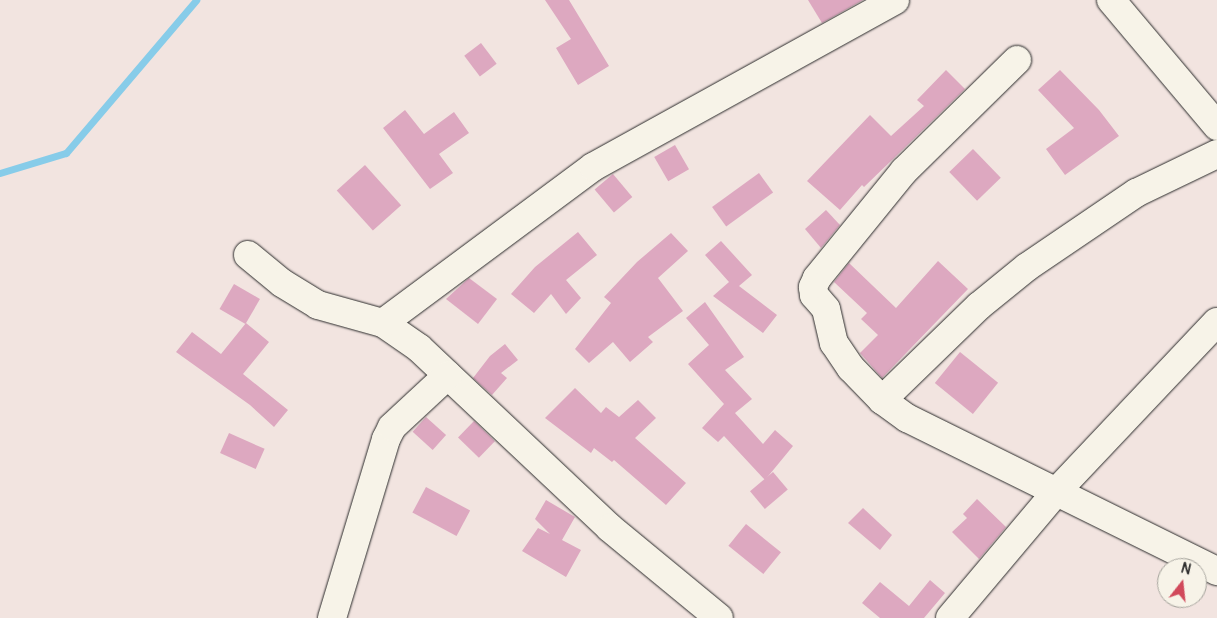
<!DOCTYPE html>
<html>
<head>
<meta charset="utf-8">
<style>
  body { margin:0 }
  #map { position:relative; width:1217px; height:618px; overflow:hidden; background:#f2e4e0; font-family:Pangolin,sans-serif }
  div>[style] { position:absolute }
  .stream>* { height:7px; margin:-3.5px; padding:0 3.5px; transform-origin:3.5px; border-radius:3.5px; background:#87cce9 }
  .building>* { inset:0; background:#dda8c0; transform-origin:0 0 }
  .roads { filter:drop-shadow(0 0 1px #2b2b2b) drop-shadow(0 0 1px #2b2b2b) }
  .minor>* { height:28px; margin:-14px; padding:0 14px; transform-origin:14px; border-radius:14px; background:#f7f3e8 }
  span { translate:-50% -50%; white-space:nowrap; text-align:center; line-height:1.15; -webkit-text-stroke:4px #f7f3e8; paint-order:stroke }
  .north { position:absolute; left:1157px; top:558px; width:50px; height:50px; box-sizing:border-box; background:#f7f3e8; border:1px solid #a5a39c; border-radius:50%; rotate:16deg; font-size:14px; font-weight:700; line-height:20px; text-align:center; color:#2b2b2b }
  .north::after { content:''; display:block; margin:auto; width:18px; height:22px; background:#d1495b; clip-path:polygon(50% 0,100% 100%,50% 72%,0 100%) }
</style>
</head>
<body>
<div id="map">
  <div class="stream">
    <div style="left:0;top:173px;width:69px;rotate:-16.9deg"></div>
    <div style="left:66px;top:153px;width:201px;rotate:-49.6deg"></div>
  </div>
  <div class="building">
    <div style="clip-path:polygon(545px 0,569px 0,609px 66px,578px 85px,556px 48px,571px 39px)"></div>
    <div style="clip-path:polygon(808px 0,863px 0,822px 23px)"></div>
    <div style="left:481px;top:43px;width:26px;height:21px;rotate:53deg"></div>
    <div style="clip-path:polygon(946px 70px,965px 89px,893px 159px,864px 187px,862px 185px,840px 210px,807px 181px,870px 115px,891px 136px,924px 106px,917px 100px)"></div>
    <div style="clip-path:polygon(1060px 70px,1099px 110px,1119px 136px,1065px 175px,1046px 149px,1074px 128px,1038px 90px)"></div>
    <div style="clip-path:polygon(405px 110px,424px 134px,454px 112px,469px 133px,439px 154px,453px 173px,430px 189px,383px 128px)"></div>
    <div style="left:675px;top:145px;width:28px;height:24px;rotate:60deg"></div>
    <div style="left:973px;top:149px;width:40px;height:33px;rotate:46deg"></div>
    <div style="left:365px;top:165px;width:54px;height:38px;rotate:48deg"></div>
    <div style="left:759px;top:173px;width:24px;height:58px;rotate:54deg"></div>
    <div style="left:613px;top:174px;width:30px;height:24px;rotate:50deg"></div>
    <div style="clip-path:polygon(826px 210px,840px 225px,821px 248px,805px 229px)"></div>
    <div style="clip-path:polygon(578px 232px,597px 255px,566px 280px,581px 298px,566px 314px,551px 294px,534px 313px,511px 294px,535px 267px)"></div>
    <div style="clip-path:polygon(671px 233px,688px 251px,658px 278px,683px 311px,648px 337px,653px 342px,630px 362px,613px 342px,589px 363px,575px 349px,611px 303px,604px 297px,637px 262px)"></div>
    <div style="clip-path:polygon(721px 241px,752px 275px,739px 286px,777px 315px,763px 333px,713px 296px,729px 282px,705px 255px)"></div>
    <div style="clip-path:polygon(938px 261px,968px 289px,882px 378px,860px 353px,878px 335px,861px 319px,867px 313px,834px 282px,849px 263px,896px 308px)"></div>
    <div style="clip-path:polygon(469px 278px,497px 299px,478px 324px,446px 299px)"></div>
    <div style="left:234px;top:284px;width:30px;height:29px;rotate:30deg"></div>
    <div style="clip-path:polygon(705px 302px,744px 357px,725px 370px,752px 399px,735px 413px,763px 444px,775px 430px,793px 446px,765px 480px,724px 436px,718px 442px,702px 428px,724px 404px,688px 364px,709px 345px,686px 318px)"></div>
    <div style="clip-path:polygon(246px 323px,269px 342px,243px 374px,288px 410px,274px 427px,250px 405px,176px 352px,192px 332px,221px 354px)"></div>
    <div style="clip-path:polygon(505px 344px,518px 360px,501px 373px,507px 378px,492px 395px,473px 378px,490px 356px)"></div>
    <div style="left:960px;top:352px;width:49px;height:40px;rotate:39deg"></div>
    <div style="clip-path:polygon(575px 388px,601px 413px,606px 407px,619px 417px,638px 400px,656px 418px,635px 438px,686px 483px,666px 505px,614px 460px,612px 462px,594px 448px,591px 453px,545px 418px)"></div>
    <div style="left:426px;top:417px;width:27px;height:20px;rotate:42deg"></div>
    <div style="left:474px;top:421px;width:29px;height:23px;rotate:44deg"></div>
    <div style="left:229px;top:433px;width:39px;height:22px;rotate:24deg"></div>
    <div style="left:773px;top:472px;width:23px;height:30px;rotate:50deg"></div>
    <div style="left:426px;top:487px;width:50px;height:29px;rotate:28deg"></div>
    <div style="clip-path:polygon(977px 499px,1006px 527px,979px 559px,952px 532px,967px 518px,963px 514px)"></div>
    <div style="clip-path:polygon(546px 500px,575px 517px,562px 540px,581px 550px,566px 577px,522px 551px,538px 528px,550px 534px,535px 519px)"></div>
    <div style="clip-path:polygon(863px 508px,892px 535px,880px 550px,848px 523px)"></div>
    <div style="left:746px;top:524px;width:45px;height:28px;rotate:39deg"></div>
    <div style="clip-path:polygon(930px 580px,945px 593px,924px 618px,880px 618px,862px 603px,880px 582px,909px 606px)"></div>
  </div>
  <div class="roads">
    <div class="minor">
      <div style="left:1111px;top:0;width:165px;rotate:49.9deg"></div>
      <div style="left:1017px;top:60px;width:158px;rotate:135.5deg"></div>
      <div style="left:904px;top:171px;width:138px;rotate:129.1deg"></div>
      <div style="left:817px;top:278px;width:10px;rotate:114deg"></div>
      <div style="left:813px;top:287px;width:8px;rotate:83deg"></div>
      <div style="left:814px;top:295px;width:18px;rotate:49deg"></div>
      <div style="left:826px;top:309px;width:35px;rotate:77deg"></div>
      <div style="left:834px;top:343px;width:30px;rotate:56deg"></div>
      <div style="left:851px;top:368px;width:45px;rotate:45.9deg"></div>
      <div style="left:882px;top:400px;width:31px;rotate:36deg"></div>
      <div style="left:907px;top:418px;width:346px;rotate:26.3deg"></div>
      <div style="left:248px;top:255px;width:44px;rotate:39.5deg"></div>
      <div style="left:282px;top:283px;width:42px;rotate:31.4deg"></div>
      <div style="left:318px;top:305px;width:67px;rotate:15.5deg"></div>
      <div style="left:383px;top:323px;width:44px;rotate:34.8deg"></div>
      <div style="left:419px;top:348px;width:262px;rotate:43.3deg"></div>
      <div style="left:610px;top:528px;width:141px;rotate:39.5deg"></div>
      <div style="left:383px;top:323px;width:262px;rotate:-36.6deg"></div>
      <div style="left:593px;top:167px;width:345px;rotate:-28.9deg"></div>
      <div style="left:882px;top:400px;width:135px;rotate:-44.1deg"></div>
      <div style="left:979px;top:306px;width:62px;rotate:-39.1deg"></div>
      <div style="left:1027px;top:267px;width:132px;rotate:-34.2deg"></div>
      <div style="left:1136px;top:193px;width:90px;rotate:-25.7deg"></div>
      <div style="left:332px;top:618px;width:187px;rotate:-73.2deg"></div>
      <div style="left:386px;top:439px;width:13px;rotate:-63deg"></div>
      <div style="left:392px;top:427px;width:76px;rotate:-42.9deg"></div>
      <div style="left:950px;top:618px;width:165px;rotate:-49.9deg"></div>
      <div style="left:1056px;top:492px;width:234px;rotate:-46.6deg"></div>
    </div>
  </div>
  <div class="north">N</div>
</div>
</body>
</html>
